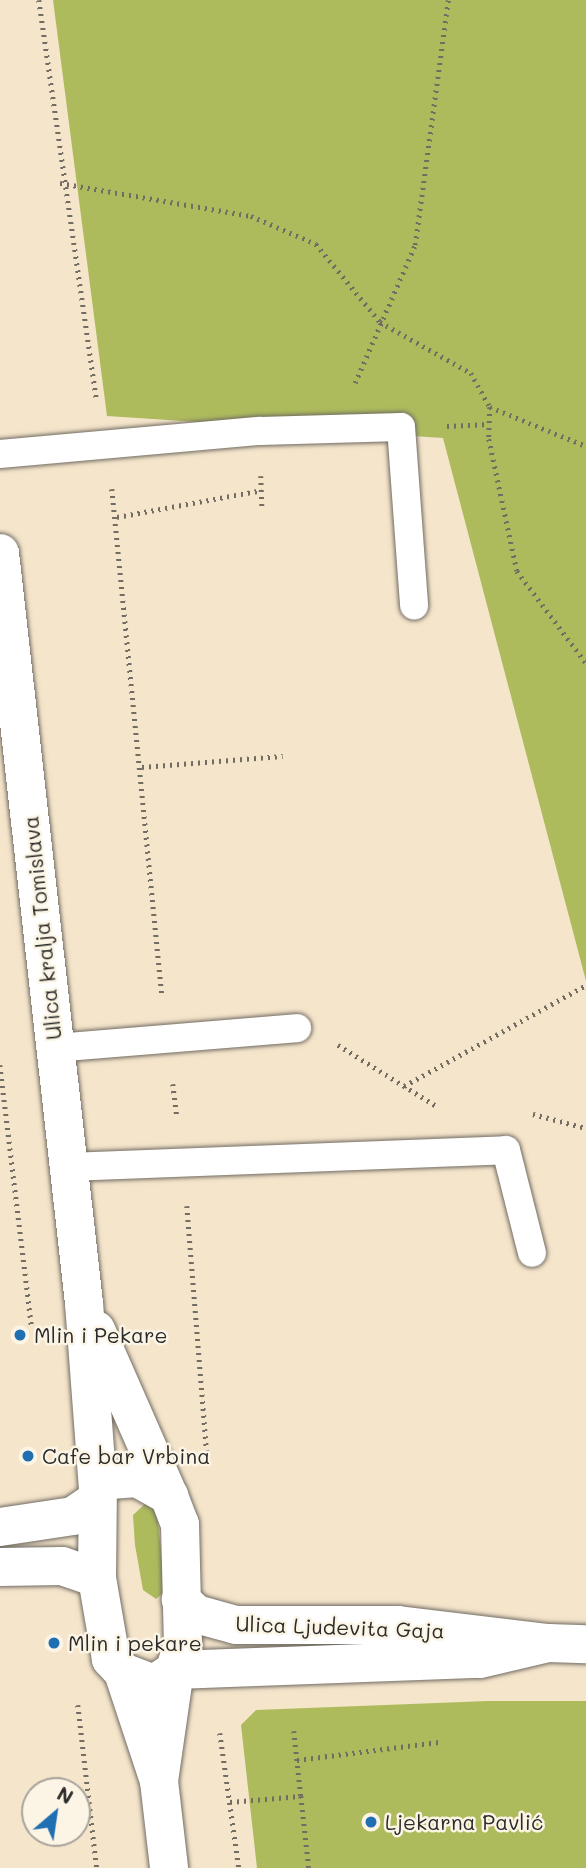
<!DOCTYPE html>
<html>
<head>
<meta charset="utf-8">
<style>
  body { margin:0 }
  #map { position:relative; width:586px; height:1868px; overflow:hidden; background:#f5e5cb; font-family:Mali,sans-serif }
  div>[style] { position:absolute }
  .green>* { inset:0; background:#aebb5d }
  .path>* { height:4.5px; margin-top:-2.25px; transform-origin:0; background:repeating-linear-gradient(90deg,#726c63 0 2px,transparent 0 7px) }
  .roads { filter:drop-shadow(0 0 2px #726c63) drop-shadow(0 0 2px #726c63) }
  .service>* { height:28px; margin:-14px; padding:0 14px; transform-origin:14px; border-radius:14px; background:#fff }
  .minor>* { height:38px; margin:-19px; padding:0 19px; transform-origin:19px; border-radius:19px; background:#fff }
  .dots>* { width:19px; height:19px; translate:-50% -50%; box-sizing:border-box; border:4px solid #fcf5e5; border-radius:50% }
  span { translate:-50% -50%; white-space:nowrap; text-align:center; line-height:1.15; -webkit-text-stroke:5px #fcf5e5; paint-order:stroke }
  .street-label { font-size:21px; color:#2b2b2b }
  .poi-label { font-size:21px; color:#2b2b2b }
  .left { translate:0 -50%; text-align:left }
  .north { position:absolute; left:21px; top:1777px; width:70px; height:70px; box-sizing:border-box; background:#fcf5e5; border:2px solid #a8a49b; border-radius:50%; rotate:29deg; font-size:19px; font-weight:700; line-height:28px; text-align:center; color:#2b2b2b }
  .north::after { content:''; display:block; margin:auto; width:24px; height:32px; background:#1f6fb2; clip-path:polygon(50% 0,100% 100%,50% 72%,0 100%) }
</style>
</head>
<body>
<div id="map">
  <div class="green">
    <div style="clip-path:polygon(53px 0,586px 0,586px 981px,443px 438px,107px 416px)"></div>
    <div style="clip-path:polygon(145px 1504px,157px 1512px,165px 1591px,156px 1599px,143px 1590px,135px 1545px,133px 1515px)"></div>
    <div style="clip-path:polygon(488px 1701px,586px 1701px,586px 1868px,257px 1868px,241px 1725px,256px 1710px)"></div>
  </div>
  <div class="path">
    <div style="left:39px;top:0;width:405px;rotate:81.8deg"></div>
    <div style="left:60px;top:183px;width:194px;rotate:9.8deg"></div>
    <div style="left:251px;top:216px;width:71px;rotate:23.3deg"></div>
    <div style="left:316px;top:244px;width:101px;rotate:50.6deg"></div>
    <div style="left:380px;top:322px;width:104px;rotate:29.3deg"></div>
    <div style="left:471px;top:373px;width:39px;rotate:61deg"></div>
    <div style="left:490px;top:407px;width:32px;rotate:92deg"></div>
    <div style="left:489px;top:439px;width:135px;rotate:78deg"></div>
    <div style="left:517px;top:571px;width:115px;rotate:53.1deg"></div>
    <div style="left:355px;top:383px;width:150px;rotate:-66.5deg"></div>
    <div style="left:415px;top:245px;width:247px;rotate:-82.3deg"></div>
    <div style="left:490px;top:407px;width:104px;rotate:22.1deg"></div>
    <div style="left:447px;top:426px;width:42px;rotate:-2.7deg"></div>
    <div style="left:261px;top:476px;width:31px;rotate:88deg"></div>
    <div style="left:112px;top:489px;width:508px;rotate:84.36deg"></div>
    <div style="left:117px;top:517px;width:147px;rotate:-10.5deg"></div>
    <div style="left:142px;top:767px;width:141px;rotate:-4.5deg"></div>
    <div style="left:338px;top:1045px;width:118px;rotate:31.8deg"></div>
    <div style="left:0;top:1065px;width:265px;rotate:83.1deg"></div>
    <div style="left:173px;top:1084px;width:33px;rotate:83deg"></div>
    <div style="left:404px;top:1086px;width:208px;rotate:-29deg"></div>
    <div style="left:533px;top:1114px;width:55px;rotate:14.8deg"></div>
    <div style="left:187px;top:1206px;width:247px;rotate:85.4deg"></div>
    <div style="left:78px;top:1705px;width:164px;rotate:83.4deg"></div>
    <div style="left:294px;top:1731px;width:65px;rotate:83.9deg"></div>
    <div style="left:220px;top:1733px;width:136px;rotate:82deg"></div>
    <div style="left:297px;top:1760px;width:143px;rotate:-7.2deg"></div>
    <div style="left:230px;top:1802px;width:71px;rotate:-4.8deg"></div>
    <div style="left:301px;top:1796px;width:72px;rotate:83.7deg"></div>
  </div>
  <div class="roads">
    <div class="service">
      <div style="left:0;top:454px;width:261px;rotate:-5.1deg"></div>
      <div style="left:260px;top:431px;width:141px;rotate:-1.6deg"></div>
      <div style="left:401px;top:427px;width:179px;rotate:85.8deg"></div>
      <div style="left:55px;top:1048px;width:243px;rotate:-4.7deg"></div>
      <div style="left:69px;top:1167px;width:437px;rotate:-2.2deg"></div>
      <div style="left:506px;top:1150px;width:106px;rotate:75.8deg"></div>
    </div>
    <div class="minor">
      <div style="left:0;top:553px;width:755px;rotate:83.61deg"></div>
      <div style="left:84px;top:1303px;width:186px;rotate:85.7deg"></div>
      <div style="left:96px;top:1330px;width:181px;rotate:66.3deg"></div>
      <div style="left:137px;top:1478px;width:37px;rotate:29deg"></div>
      <div style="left:169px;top:1496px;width:30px;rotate:69deg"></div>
      <div style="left:180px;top:1524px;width:119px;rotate:88.6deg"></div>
      <div style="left:183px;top:1643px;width:28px;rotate:107deg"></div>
      <div style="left:175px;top:1670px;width:25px;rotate:146deg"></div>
      <div style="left:154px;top:1684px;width:33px;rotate:-159deg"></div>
      <div style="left:123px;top:1672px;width:18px;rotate:-133deg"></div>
      <div style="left:111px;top:1659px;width:82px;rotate:-99.8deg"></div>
      <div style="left:97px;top:1578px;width:90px;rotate:-89.4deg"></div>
      <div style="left:98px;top:1488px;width:14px;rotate:-34deg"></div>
      <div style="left:110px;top:1480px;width:27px;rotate:-4deg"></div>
      <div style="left:0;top:1527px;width:74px;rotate:-8.6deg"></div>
      <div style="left:73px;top:1516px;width:25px;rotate:-34deg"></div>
      <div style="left:0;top:1567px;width:62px;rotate:-0.9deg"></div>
      <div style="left:62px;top:1566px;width:37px;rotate:19deg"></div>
      <div style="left:548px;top:1643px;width:38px;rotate:2deg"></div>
      <div style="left:123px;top:1672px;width:115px;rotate:71.7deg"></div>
      <div style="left:159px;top:1781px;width:88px;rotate:83.4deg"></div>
      <div style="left:159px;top:1781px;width:112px;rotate:-81.8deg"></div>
      <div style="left:175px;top:1670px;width:305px;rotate:-2.1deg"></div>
      <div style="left:480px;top:1659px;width:70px;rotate:-13.2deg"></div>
      <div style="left:548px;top:1643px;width:151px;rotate:-173.2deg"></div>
      <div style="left:398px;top:1625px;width:162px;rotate:180deg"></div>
      <div style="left:236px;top:1625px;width:41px;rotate:-164.6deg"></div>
      <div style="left:196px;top:1614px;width:21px;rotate:-137deg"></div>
    </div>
  </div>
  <div class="dots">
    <div style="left:20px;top:1335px;background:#1f6fb2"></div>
    <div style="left:28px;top:1456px;background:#1f6fb2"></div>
    <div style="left:54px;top:1643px;background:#1f6fb2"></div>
    <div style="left:371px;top:1822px;background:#1f6fb2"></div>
  </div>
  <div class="street-label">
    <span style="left:42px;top:928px;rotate:-96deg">Ulica kralja Tomislava</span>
    <span style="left:340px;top:1627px;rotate:2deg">Ulica Ljudevita Gaja</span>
  </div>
  <div class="poi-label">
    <span class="left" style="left:34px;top:1335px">Mlin i Pekare</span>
    <span class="left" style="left:42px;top:1456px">Cafe bar Vrbina</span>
    <span class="left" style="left:68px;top:1643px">Mlin i pekare</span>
    <span class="left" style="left:385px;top:1822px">Ljekarna Pavlić</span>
  </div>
  <div class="north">N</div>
</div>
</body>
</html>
